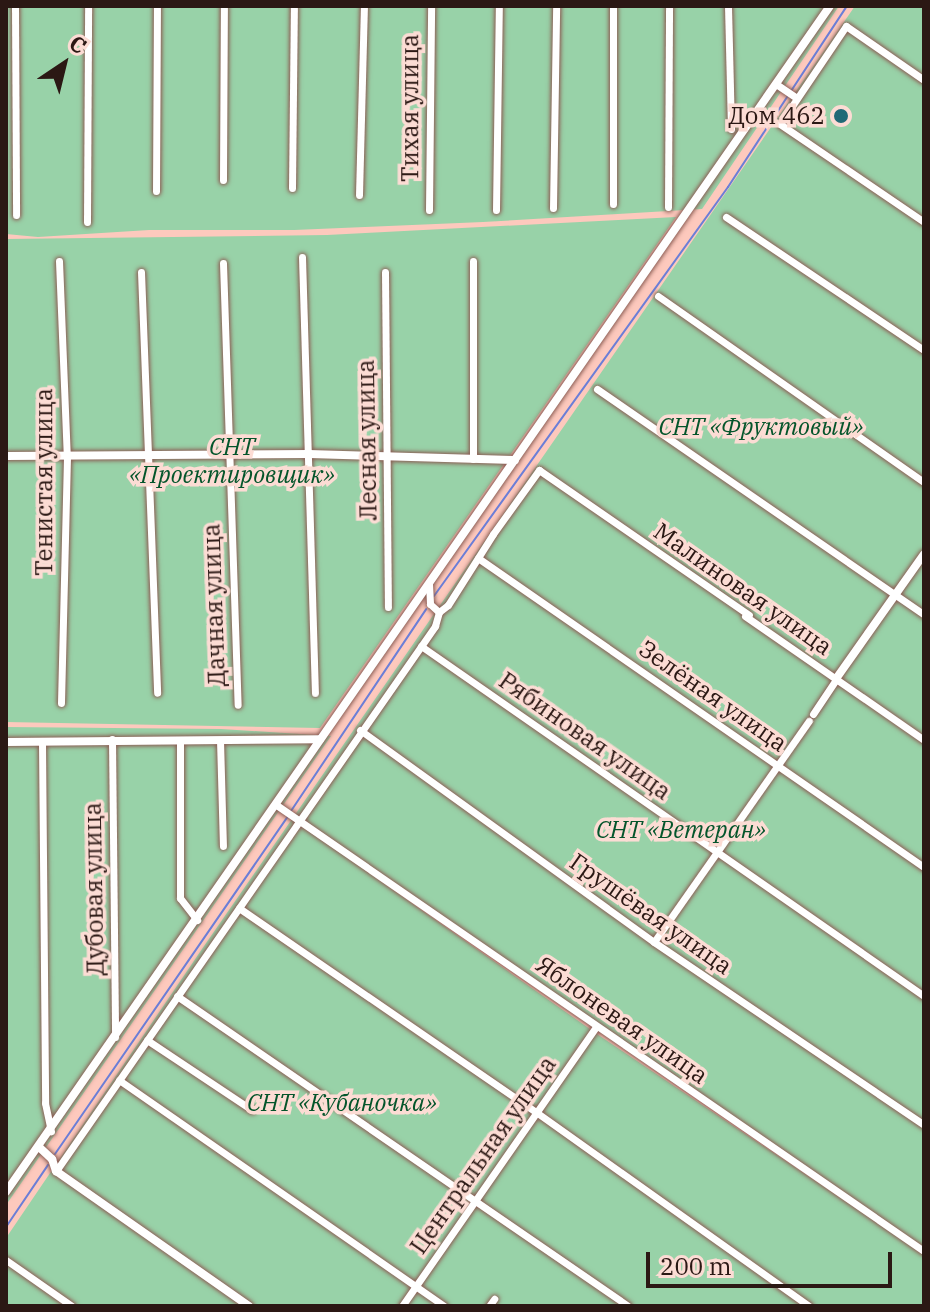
<!DOCTYPE html>
<html>
<head>
<meta charset="utf-8">
<style>
  body { margin:0 }
  #map { position:relative; width:930px; height:1312px; overflow:hidden; background:#fdc9bd; font-family:"IBM Plex Serif",serif }
  div>[style] { position:absolute }
  .green>* { inset:0; background:#98d2a8 }
  .stream>* { height:2px; margin:-1px; padding:0 1px; transform-origin:1px; border-radius:1px; background:#6b7ed7 }
  .roads { filter:drop-shadow(0 0 2px #8c5e55) drop-shadow(0 0 2px #8c5e55) }
  .minor>* { height:7px; margin:-3.5px; padding:0 3.5px; transform-origin:3.5px; border-radius:3.5px; background:#fff }
  .tertiary>* { height:8px; margin:-4px; padding:0 4px; transform-origin:4px; border-radius:4px; background:#fff }
  .dots>* { width:22px; height:22px; translate:-50% -50%; box-sizing:border-box; border:4px solid #fcdcd4; border-radius:50% }
  span { translate:-50% -50%; white-space:nowrap; text-align:center; line-height:1.15; -webkit-text-stroke:7px #fcdcd4; paint-order:stroke }
  .street-label { font-size:24px; color:#2b1814 }
  .poi-label { font-size:24px; color:#2b1814 }
  .right { translate:-100% -50%; text-align:right }
  .park-label { font-size:24px; color:#04552b; font-style:italic }
  .frame { position:absolute; inset:0; border:8px solid #2b1814; pointer-events:none }
  .north { position:absolute; left:24px; top:24px; width:80px; height:80px; -webkit-text-stroke:6px #fcdcd4; paint-order:stroke; rotate:35deg; font-size:22px; font-weight:700; line-height:32px; text-align:center; color:#2b1814 }
  .north::after { content:''; display:block; margin:auto; width:28px; height:36px; background:#2b1814; clip-path:polygon(50% 0,100% 100%,50% 72%,0 100%) }
  .scale { position:absolute; left:646px; top:1252px; width:246px; height:36px; box-sizing:border-box; border:4px solid #2b1814; border-top:0; padding-left:10px; font-size:24px; line-height:28px; white-space:nowrap; color:#2b1814; -webkit-text-stroke:6px #fcdcd4; paint-order:stroke }
</style>
</head>
<body>
<div id="map">
  <div class="green">
    <div style="clip-path:polygon(6px 6px,839px 6px,702px 209px,483px 222px,294px 230px,149px 230px,38px 237px,6px 234px)"></div>
    <div style="clip-path:polygon(evenodd,855px 6px,924px 6px,924px 1306px,6px 1306px,6px 1238px,202px 949px,855px 6px,352px 861px,353px 860px,894px 1234px,597px 1034px,352px 861px)"></div>
    <div style="clip-path:polygon(676px 217px,320px 728px,6px 722px,6px 239px,327px 235px)"></div>
    <div style="clip-path:polygon(6px 727px,221px 729px,331px 736px,6px 1205px)"></div>
  </div>
  <div class="stream">
    <div style="left:434px;top:596px;width:504px;rotate:-54.29deg"></div>
    <div style="left:728px;top:187px;width:217px;rotate:-56.7deg"></div>
    <div style="left:291px;top:811px;width:243px;rotate:-56.2deg"></div>
    <div style="left:55px;top:1154px;width:411px;rotate:-55.4deg"></div>
    <div style="left:6px;top:1227px;width:75px;rotate:-55.9deg"></div>
  </div>
  <div class="roads">
    <div class="minor">
      <div style="left:15px;top:6px;width:209px;rotate:89.7deg"></div>
      <div style="left:613px;top:6px;width:198px;rotate:90deg"></div>
      <div style="left:728px;top:6px;width:123px;rotate:88.6deg"></div>
      <div style="left:924px;top:80px;width:95px;rotate:-145.3deg"></div>
      <div style="left:846px;top:26px;width:118px;rotate:124deg"></div>
      <div style="left:780px;top:124px;width:174px;rotate:34.2deg"></div>
      <div style="left:776px;top:84px;width:25px;rotate:34deg"></div>
      <div style="left:223px;top:180px;width:174px;rotate:-89.7deg"></div>
      <div style="left:292px;top:188px;width:182px;rotate:-89.4deg"></div>
      <div style="left:156px;top:191px;width:185px;rotate:-89.7deg"></div>
      <div style="left:359px;top:195px;width:189px;rotate:-88.5deg"></div>
      <div style="left:668px;top:207px;width:201px;rotate:-89.7deg"></div>
      <div style="left:553px;top:208px;width:202px;rotate:-89.1deg"></div>
      <div style="left:429px;top:210px;width:204px;rotate:-89.4deg"></div>
      <div style="left:496px;top:210px;width:204px;rotate:-89.2deg"></div>
      <div style="left:726px;top:217px;width:239px;rotate:33.9deg"></div>
      <div style="left:87px;top:222px;width:216px;rotate:-89.7deg"></div>
      <div style="left:302px;top:257px;width:436px;rotate:88.3deg"></div>
      <div style="left:59px;top:261px;width:196px;rotate:87.7deg"></div>
      <div style="left:67px;top:457px;width:246px;rotate:91.4deg"></div>
      <div style="left:473px;top:261px;width:198px;rotate:90deg"></div>
      <div style="left:223px;top:263px;width:442px;rotate:88.1deg"></div>
      <div style="left:141px;top:272px;width:421px;rotate:87.8deg"></div>
      <div style="left:385px;top:272px;width:335px;rotate:89.5deg"></div>
      <div style="left:658px;top:296px;width:325px;rotate:35deg"></div>
      <div style="left:597px;top:389px;width:397px;rotate:34.6deg"></div>
      <div style="left:478px;top:558px;width:543px;rotate:34.72deg"></div>
      <div style="left:429px;top:584px;width:20px;rotate:87deg"></div>
      <div style="left:430px;top:604px;width:12px;rotate:42deg"></div>
      <div style="left:745px;top:616px;width:218px;rotate:34.7deg"></div>
      <div style="left:421px;top:646px;width:613px;rotate:34.83deg"></div>
      <div style="left:813px;top:714px;width:43px;rotate:-56.3deg"></div>
      <div style="left:360px;top:730px;width:362px;rotate:35.8deg"></div>
      <div style="left:654px;top:942px;width:326px;rotate:34.1deg"></div>
      <div style="left:112px;top:739px;width:298px;rotate:89.4deg"></div>
      <div style="left:180px;top:740px;width:158px;rotate:90deg"></div>
      <div style="left:180px;top:898px;width:28px;rotate:52deg"></div>
      <div style="left:220px;top:740px;width:106px;rotate:88.4deg"></div>
      <div style="left:42px;top:742px;width:361px;rotate:89.5deg"></div>
      <div style="left:45px;top:1103px;width:29px;rotate:78deg"></div>
      <div style="left:275px;top:804px;width:788px;rotate:34.56deg"></div>
      <div style="left:239px;top:908px;width:360px;rotate:34.5deg"></div>
      <div style="left:536px;top:1112px;width:335px;rotate:35.4deg"></div>
      <div style="left:654px;top:942px;width:270px;rotate:-55deg"></div>
      <div style="left:177px;top:996px;width:547px;rotate:34.5deg"></div>
      <div style="left:147px;top:1040px;width:126px;rotate:33.7deg"></div>
      <div style="left:119px;top:1080px;width:396px;rotate:34.8deg"></div>
      <div style="left:56px;top:1171px;width:664px;rotate:-55.18deg"></div>
      <div style="left:435px;top:626px;width:15px;rotate:-74deg"></div>
      <div style="left:439px;top:612px;width:11px;rotate:-38deg"></div>
      <div style="left:448px;top:605px;width:84px;rotate:-57.6deg"></div>
      <div style="left:493px;top:534px;width:79px;rotate:-54.3deg"></div>
      <div style="left:539px;top:470px;width:255px;rotate:34.6deg"></div>
      <div style="left:6px;top:1260px;width:80px;rotate:34.9deg"></div>
      <div style="left:402px;top:1306px;width:340px;rotate:-55.2deg"></div>
      <div style="left:489px;top:1306px;width:9px;rotate:-54deg"></div>
    </div>
    <div class="tertiary">
      <div style="left:6px;top:456px;width:303px;rotate:-0.4deg"></div>
      <div style="left:309px;top:454px;width:206px;rotate:1.7deg"></div>
      <div style="left:838px;top:676px;width:149px;rotate:-54.8deg"></div>
      <div style="left:6px;top:742px;width:314px;rotate:-0.5deg"></div>
      <div style="left:39px;top:1147px;width:18px;rotate:43deg"></div>
      <div style="left:52px;top:1159px;width:13px;rotate:72deg"></div>
      <div style="left:56px;top:1171px;width:236px;rotate:35deg"></div>
      <div style="left:6px;top:1192px;width:1444px;rotate:-55.21deg"></div>
    </div>
  </div>
  <div class="dots">
    <div style="left:841px;top:116px;background:#216976"></div>
  </div>
  <div class="street-label">
    <span style="left:410px;top:108px;rotate:-90deg">Тихая улица</span>
    <span style="left:367px;top:440px;rotate:-91deg">Лесная улица</span>
    <span style="left:44px;top:482px;rotate:-90deg">Тенистая улица</span>
    <span style="left:743px;top:589px;rotate:35deg">Малиновая улица</span>
    <span style="left:214px;top:605px;rotate:-92deg">Дачная улица</span>
    <span style="left:713px;top:696px;rotate:35deg">Зелёная улица</span>
    <span style="left:585px;top:736px;rotate:35deg">Рябиновая улица</span>
    <span style="left:94px;top:889px;rotate:-91deg">Дубовая улица</span>
    <span style="left:651px;top:914px;rotate:35deg">Грушёвая улица</span>
    <span style="left:622px;top:1020px;rotate:35deg">Яблоневая улица</span>
    <span style="left:483px;top:1155px;rotate:-55deg">Центральная улица</span>
  </div>
  <div class="poi-label">
    <span class="right" style="left:825px;top:116px">Дом 462</span>
  </div>
  <div class="park-label">
    <span style="left:761px;top:427px">СНТ «Фруктовый»</span>
    <span style="left:232px;top:461px">СНТ<br>«Проектировщик»</span>
    <span style="left:681px;top:830px">СНТ «Ветеран»</span>
    <span style="left:342px;top:1103px">СНТ «Кубаночка»</span>
  </div>
  <div class="frame"></div>
  <div class="north">С</div>
  <div class="scale">200 m</div>
</div>
</body>
</html>
